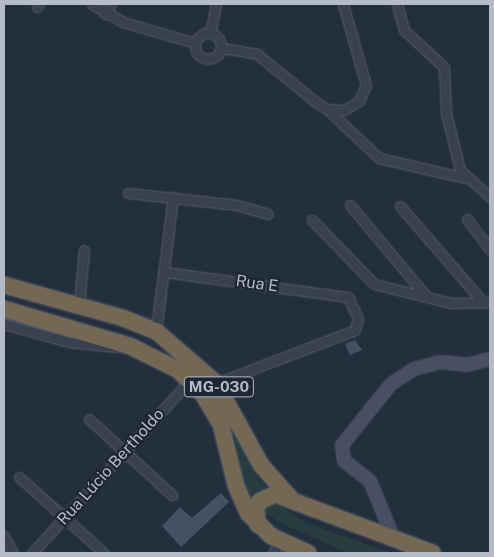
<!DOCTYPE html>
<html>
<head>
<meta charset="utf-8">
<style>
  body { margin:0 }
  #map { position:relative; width:494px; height:557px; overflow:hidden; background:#242f3e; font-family:"Public Sans",sans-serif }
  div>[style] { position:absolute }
  .green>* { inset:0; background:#263c3f }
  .building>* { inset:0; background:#455162 }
  .roads { filter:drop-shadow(0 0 1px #565f6c) drop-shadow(0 0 1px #565f6c) }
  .street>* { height:9px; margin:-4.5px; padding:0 4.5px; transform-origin:4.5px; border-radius:4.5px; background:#38414e }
  .street>.ring { margin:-4.5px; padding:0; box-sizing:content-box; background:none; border:9px solid #38414e; border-radius:50% }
  .secondary>* { height:12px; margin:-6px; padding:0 6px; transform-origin:6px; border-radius:6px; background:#465061 }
  .highway>* { height:16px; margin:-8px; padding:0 8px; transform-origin:8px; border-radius:8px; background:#746855 }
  span { translate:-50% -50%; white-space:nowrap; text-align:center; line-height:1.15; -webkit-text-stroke:4.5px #1d2633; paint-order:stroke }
  .shield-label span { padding:1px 4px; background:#1d2633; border:1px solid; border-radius:4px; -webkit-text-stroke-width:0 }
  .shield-label { font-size:15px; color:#b4bcc9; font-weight:700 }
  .street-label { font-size:16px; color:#b4bcc9 }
  .frame { position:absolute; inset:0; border:5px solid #b4bcc9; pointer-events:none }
</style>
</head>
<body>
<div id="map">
  <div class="green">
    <div style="clip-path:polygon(233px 427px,254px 472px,270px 492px,253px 492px,250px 501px,242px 484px)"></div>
    <div style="clip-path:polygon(274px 501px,302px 521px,391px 553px,348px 553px,282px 524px,265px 513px,264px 504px)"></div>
  </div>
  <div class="building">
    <div style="clip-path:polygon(355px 340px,362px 350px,350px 355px,345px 344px)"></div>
    <div style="clip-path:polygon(221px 493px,229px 502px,181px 547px,162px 526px,180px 507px,192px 518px)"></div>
  </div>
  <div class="roads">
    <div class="street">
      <div style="left:92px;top:4px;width:36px;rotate:30deg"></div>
      <div style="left:123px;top:22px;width:75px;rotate:16.3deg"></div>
      <div style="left:397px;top:4px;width:27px;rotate:75deg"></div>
      <div style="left:404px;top:30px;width:54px;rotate:42.8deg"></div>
      <div style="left:444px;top:67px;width:46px;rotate:87.5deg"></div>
      <div style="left:446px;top:113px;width:59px;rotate:76.2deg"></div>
      <div style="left:460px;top:170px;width:40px;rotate:42deg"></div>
      <div style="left:37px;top:7px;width:4px;rotate:-56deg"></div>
      <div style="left:105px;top:14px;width:12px;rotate:-59deg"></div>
      <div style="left:210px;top:33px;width:30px;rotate:-78deg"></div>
      <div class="ring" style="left:195px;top:33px;width:17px;height:17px"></div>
      <div style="left:221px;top:48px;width:36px;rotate:9deg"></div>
      <div style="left:257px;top:54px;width:77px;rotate:39.2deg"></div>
      <div style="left:317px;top:103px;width:12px;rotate:31deg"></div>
      <div style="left:327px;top:109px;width:17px;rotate:3deg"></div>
      <div style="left:344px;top:110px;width:17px;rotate:-31deg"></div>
      <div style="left:359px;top:101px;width:17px;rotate:-66deg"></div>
      <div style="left:366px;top:85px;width:84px;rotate:-105.9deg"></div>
      <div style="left:327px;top:109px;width:71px;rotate:43.3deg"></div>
      <div style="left:379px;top:158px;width:88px;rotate:13.1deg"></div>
      <div style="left:128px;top:193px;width:110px;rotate:6.3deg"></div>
      <div style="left:237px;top:205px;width:32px;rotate:16deg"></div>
      <div style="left:350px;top:205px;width:120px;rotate:50.1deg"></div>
      <div style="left:400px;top:206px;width:127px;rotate:49.2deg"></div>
      <div style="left:467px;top:219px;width:38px;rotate:53deg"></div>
      <div style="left:312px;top:220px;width:89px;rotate:45.9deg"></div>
      <div style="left:374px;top:284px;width:79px;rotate:13.9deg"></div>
      <div style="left:451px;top:303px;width:39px;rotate:-1deg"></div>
      <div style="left:165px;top:272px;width:185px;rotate:7.8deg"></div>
      <div style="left:348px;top:297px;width:23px;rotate:65deg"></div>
      <div style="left:358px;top:318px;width:12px;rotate:104deg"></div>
      <div style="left:355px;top:330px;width:149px;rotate:159.1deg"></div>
      <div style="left:79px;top:305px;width:55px;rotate:-84.8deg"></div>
      <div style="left:4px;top:324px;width:67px;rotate:15.5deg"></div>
      <div style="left:69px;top:342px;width:47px;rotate:6.1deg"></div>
      <div style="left:156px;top:331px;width:135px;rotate:-82.8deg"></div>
      <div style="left:89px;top:419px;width:113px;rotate:42.5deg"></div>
      <div style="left:19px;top:477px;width:114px;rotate:41.8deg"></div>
      <div style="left:4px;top:536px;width:19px;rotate:62deg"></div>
      <div style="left:32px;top:553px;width:234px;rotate:-47.6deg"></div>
      <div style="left:273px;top:553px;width:13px;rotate:-58deg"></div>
    </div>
    <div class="secondary">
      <div style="left:393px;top:537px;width:61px;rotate:-112.3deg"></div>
      <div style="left:370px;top:481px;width:33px;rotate:-142deg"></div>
      <div style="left:344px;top:461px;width:16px;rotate:-97deg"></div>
      <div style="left:342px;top:445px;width:78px;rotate:-51.2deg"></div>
      <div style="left:391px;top:384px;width:27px;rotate:-33deg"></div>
      <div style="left:414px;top:369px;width:27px;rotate:-15deg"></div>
      <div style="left:440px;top:362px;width:27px;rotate:6deg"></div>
      <div style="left:467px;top:365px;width:24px;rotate:-15deg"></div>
    </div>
    <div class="highway">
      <div style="left:4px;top:285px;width:123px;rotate:15.5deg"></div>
      <div style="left:123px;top:318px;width:35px;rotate:22deg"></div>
      <div style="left:156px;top:331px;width:79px;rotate:40.9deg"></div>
      <div style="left:216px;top:383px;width:94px;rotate:61.2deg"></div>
      <div style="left:261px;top:465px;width:48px;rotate:48.4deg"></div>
      <div style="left:293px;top:501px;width:149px;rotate:20.4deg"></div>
      <div style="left:4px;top:309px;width:131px;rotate:16.4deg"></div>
      <div style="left:130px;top:346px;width:54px;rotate:26.6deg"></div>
      <div style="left:178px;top:370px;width:33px;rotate:44deg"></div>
      <div style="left:202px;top:393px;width:37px;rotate:59deg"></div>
      <div style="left:221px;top:425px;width:63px;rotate:76.2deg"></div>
      <div style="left:236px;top:486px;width:30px;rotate:66deg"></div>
      <div style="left:248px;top:513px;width:33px;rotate:45deg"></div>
      <div style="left:271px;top:536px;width:41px;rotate:24.7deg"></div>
      <div style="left:258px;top:525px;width:17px;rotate:-97deg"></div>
      <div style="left:256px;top:508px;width:8px;rotate:-60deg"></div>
      <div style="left:260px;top:501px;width:17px;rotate:-24deg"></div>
      <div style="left:276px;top:494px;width:16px;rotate:22deg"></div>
    </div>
  </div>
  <div class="shield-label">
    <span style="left:219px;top:387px">MG-030</span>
  </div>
  <div class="street-label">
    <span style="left:257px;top:284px;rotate:8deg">Rua E</span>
    <span style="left:111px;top:467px;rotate:-48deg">Rua Lúcio Bertholdo</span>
  </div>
  <div class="frame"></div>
</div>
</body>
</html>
